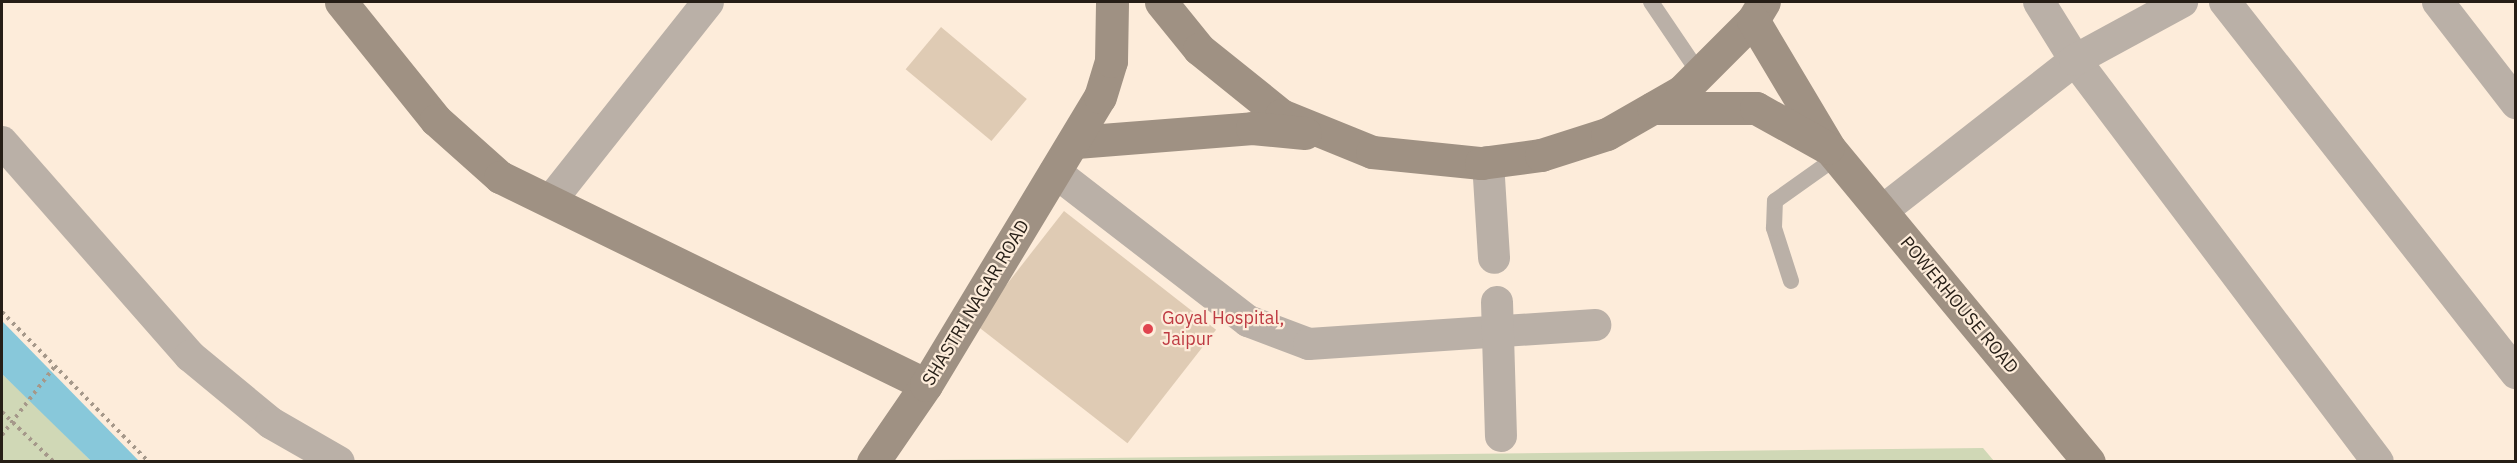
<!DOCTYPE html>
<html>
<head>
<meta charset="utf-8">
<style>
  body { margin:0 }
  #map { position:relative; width:2517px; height:463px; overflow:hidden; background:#fdecda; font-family:"IBM Plex Sans",sans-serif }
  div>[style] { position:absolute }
  .green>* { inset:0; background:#d0d8b6 }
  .water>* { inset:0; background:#88c8da }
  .building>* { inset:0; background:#dfcbb4; transform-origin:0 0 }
  .path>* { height:4px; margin-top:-2px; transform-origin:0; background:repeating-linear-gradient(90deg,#a5988a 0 3px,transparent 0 7.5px) }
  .lane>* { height:16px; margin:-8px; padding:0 8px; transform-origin:8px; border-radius:8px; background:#bab0a7 }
  .street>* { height:32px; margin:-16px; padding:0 16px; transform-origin:16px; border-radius:16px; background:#bab0a7 }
  .secondary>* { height:33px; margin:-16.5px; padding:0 16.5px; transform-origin:16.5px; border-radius:16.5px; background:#9f9183 }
  .dots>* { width:16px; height:16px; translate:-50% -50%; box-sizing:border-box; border:3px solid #fdecda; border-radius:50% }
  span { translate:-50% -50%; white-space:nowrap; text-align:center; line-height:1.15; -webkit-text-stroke:4.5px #fdecda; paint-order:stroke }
  .street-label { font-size:18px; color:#261e16 }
  .health-label { font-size:18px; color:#be3a42 }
  .left { translate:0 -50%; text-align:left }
  .frame { position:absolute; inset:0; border:3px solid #261e16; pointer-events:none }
</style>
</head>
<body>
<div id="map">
  <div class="green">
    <div style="clip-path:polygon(2px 374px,35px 405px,91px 461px,2px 461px)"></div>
    <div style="clip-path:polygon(1983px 448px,1994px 461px,927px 461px,929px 460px)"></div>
  </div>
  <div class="water">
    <div style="clip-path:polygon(2px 321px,139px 461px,91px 461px,2px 374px)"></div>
  </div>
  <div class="building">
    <div style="left:941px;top:27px;width:112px;height:55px;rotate:40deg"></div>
    <div style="left:1064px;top:211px;width:193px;height:144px;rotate:38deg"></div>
  </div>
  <div class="path">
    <div style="left:2px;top:312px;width:210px;rotate:45.6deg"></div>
    <div style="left:2px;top:412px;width:72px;rotate:43.9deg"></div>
    <div style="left:2px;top:435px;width:87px;rotate:-52.5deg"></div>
  </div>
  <div class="lane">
    <div style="left:1651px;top:2px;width:86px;rotate:55.9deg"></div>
    <div style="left:1791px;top:281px;width:56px;rotate:-107.8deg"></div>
    <div style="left:1774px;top:228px;width:27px;rotate:-88deg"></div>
    <div style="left:1775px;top:201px;width:76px;rotate:-35.4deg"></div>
  </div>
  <div class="street">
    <div style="left:2039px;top:2px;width:68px;rotate:58.2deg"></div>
    <div style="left:2075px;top:60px;width:503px;rotate:52.99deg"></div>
    <div style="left:2225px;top:2px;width:472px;rotate:51.9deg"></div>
    <div style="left:2438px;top:2px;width:128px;rotate:52.3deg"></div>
    <div style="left:2px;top:142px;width:285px;rotate:48.7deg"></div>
    <div style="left:190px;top:356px;width:105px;rotate:39.6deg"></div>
    <div style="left:271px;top:423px;width:78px;rotate:29.8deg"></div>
    <div style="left:1488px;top:162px;width:96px;rotate:86.4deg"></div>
    <div style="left:1055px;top:172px;width:244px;rotate:37.7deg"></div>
    <div style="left:1248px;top:321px;width:65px;rotate:20.7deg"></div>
    <div style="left:1309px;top:344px;width:287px;rotate:-3.8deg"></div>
    <div style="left:552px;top:199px;width:251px;rotate:-51.6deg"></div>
    <div style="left:1882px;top:211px;width:245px;rotate:-38deg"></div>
    <div style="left:2075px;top:60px;width:122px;rotate:-28.5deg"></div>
    <div style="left:1497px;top:302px;width:134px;rotate:88.3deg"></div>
  </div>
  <div class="secondary">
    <div style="left:341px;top:2px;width:151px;rotate:51.2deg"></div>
    <div style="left:436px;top:120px;width:86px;rotate:41.7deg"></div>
    <div style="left:500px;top:177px;width:474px;rotate:26deg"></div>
    <div style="left:1161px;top:2px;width:60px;rotate:51deg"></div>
    <div style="left:1199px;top:49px;width:105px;rotate:38.8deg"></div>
    <div style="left:1281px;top:115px;width:98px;rotate:22.1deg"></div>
    <div style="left:1372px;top:152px;width:110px;rotate:5.8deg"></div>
    <div style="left:1481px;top:163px;width:61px;rotate:-7.6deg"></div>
    <div style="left:1541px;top:155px;width:69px;rotate:-17.7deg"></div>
    <div style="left:1607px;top:134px;width:86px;rotate:-29.8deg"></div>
    <div style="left:1682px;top:91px;width:100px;rotate:-45deg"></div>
    <div style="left:1753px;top:20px;width:21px;rotate:-59deg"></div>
    <div style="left:1753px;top:20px;width:150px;rotate:59.2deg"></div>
    <div style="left:1830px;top:149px;width:406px;rotate:50.4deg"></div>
    <div style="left:1653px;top:108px;width:103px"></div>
    <div style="left:1756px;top:108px;width:82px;rotate:29.1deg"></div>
    <div style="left:1076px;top:142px;width:177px;rotate:-4.5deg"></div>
    <div style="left:1252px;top:128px;width:53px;rotate:5.4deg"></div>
    <div style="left:873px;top:462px;width:93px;rotate:-55.5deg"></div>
    <div style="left:926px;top:385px;width:336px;rotate:-58.9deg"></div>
    <div style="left:1100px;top:97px;width:38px;rotate:-73deg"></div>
    <div style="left:1111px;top:61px;width:59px;rotate:-89deg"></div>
  </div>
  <div class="dots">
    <div style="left:1148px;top:329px;background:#e0444e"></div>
  </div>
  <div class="street-label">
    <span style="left:976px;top:303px;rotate:-59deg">SHASTRI NAGAR ROAD</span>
    <span style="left:1959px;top:305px;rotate:50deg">POWERHOUSE ROAD</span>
  </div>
  <div class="health-label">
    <span class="left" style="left:1162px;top:329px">Goyal Hospital,<br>Jaipur</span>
  </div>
  <div class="frame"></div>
</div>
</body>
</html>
